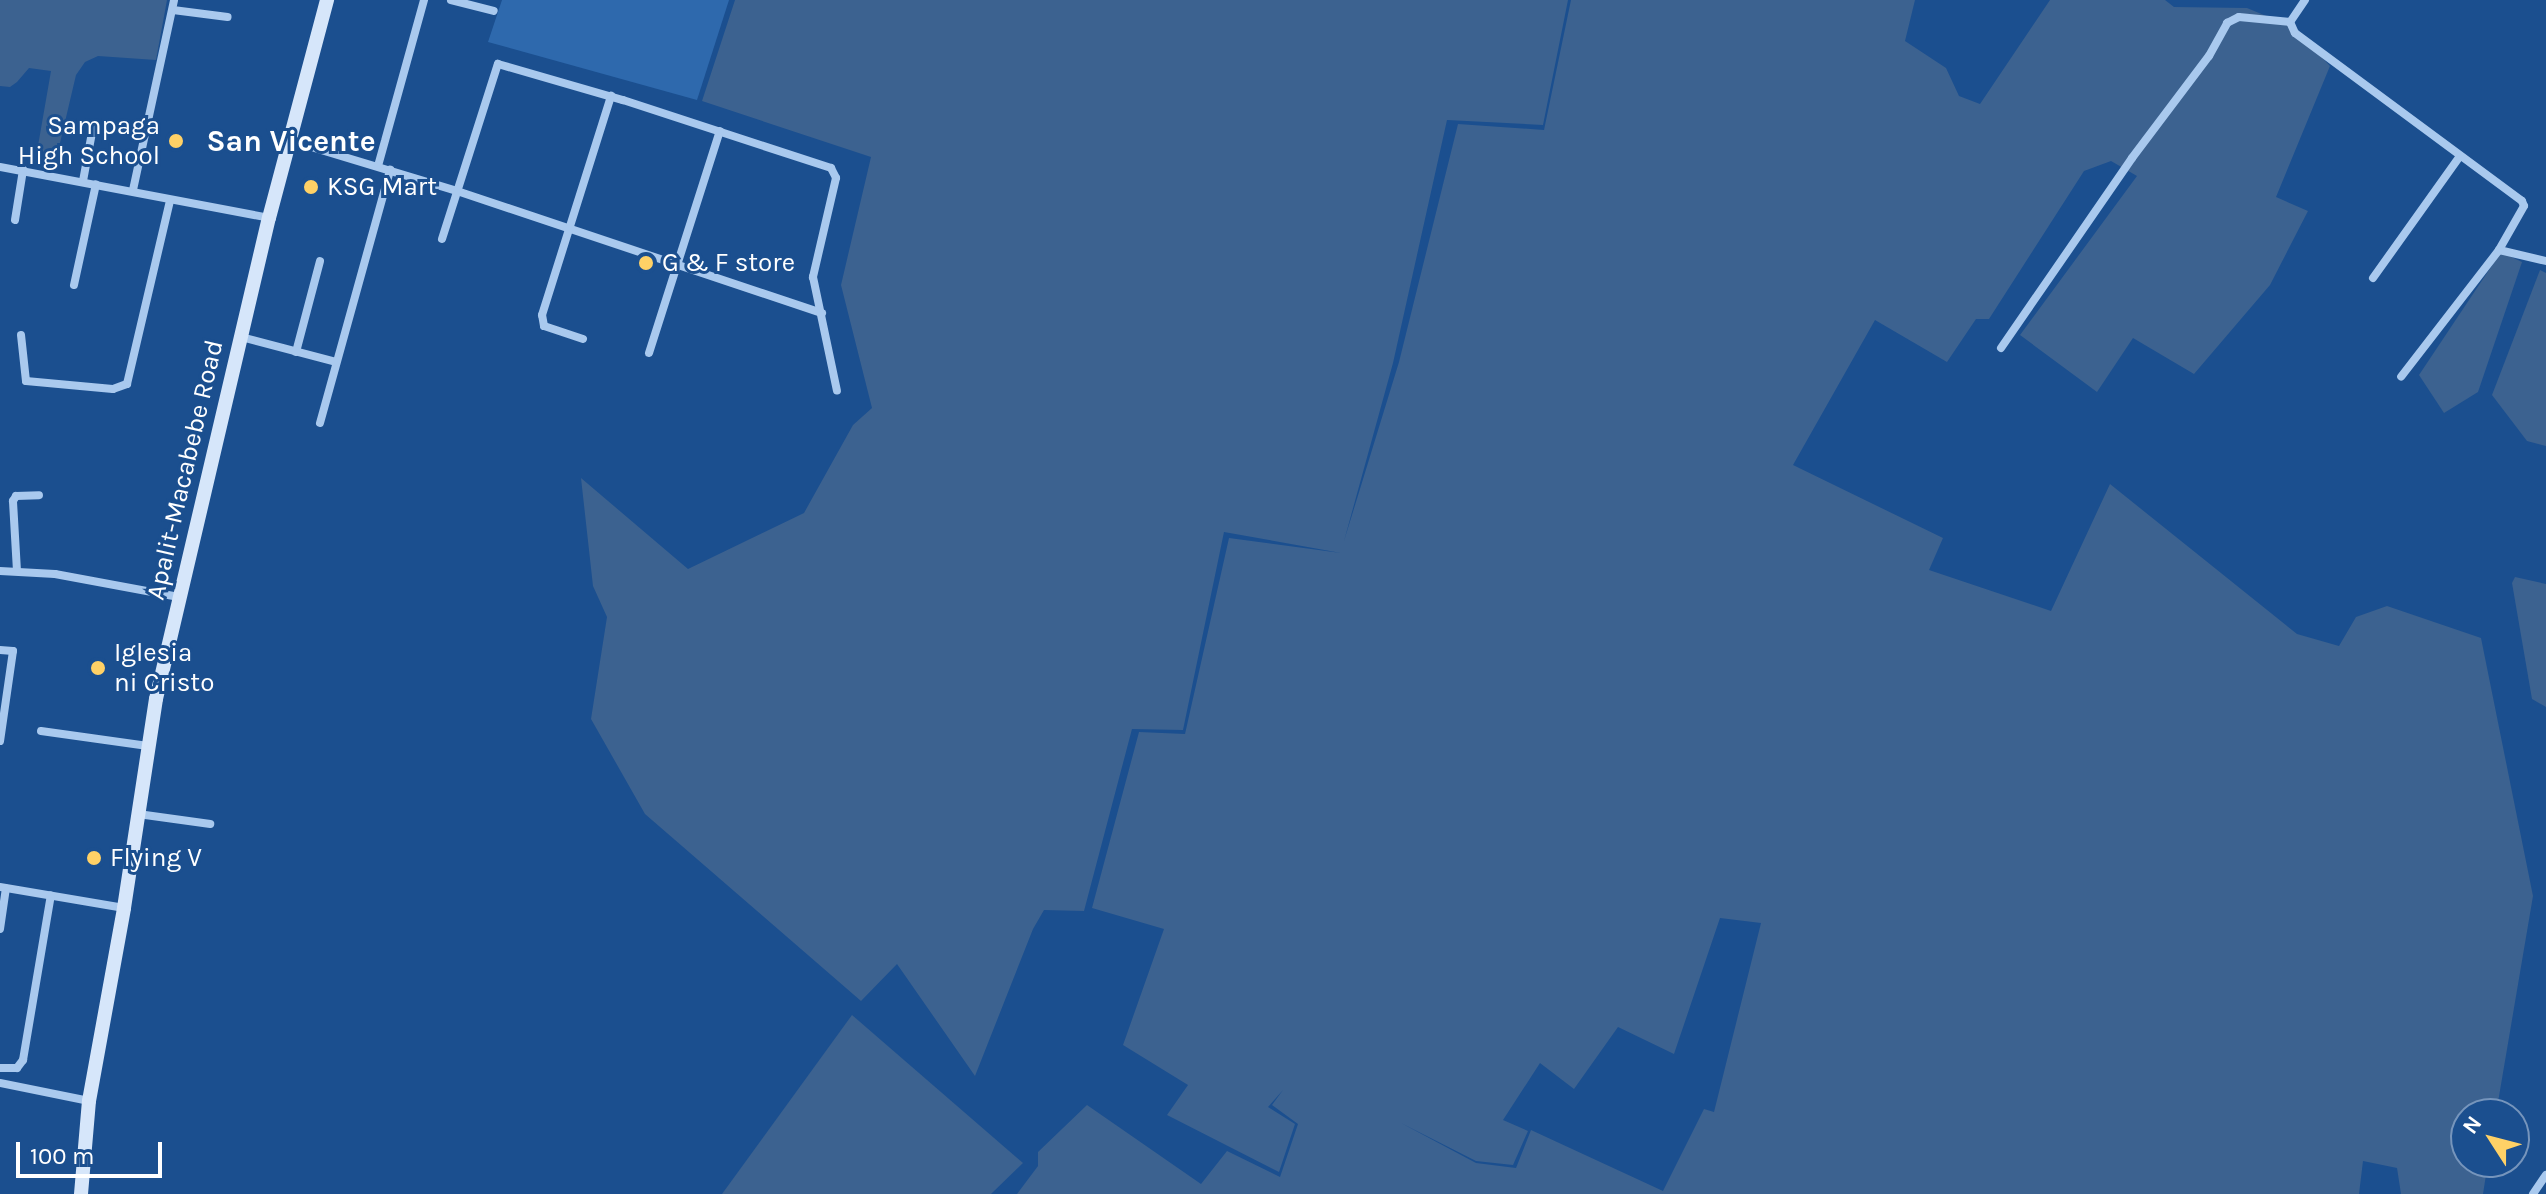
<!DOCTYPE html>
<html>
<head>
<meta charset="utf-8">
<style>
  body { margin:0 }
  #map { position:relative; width:2546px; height:1194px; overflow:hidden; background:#1b4f8f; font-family:Karla,sans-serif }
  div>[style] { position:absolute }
  .green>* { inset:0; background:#2e69ad }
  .water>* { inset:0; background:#3c6290 }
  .minor>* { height:8px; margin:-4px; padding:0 4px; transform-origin:4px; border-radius:4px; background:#a9c9ee }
  .secondary>* { height:14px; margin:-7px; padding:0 7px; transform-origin:7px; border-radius:7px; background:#d6e6fa }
  .dots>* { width:22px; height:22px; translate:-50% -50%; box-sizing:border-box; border:4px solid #1b4f8f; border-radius:50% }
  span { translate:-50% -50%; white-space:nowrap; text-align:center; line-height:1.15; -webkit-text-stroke:6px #1b4f8f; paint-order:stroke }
  .poi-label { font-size:26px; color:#fff }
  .right { translate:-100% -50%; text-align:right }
  .left { translate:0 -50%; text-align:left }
  .street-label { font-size:26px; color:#fff }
  .quarter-label { font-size:30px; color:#fff; font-weight:700 }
  .north { position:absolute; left:2450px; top:1098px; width:80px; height:80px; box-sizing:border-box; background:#1b4f8f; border:2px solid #7695bc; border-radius:50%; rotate:306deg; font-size:22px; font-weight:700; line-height:32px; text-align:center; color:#fff }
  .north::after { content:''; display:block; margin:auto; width:28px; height:36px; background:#ffd166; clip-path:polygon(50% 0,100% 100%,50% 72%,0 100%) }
  .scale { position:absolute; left:16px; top:1142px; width:146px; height:36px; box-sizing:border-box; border:4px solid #fff; border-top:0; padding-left:10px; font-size:24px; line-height:28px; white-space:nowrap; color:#fff; -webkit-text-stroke:6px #1b4f8f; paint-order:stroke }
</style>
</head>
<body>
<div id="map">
  <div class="green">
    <div style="clip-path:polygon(502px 0,729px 0,697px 100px,488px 42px)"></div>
  </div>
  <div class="water">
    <div style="clip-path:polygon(0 0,167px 0,156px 60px,98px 56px,85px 62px,76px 75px,56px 160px,49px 168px,38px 167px,35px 163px,51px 71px,29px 68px,17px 82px,10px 87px,0 86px)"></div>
    <div style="clip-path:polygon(evenodd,735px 0,1568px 0,1543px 125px,1447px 120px,1393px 363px,1344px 541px,1399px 362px,1458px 124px,1544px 130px,1571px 0,1915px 0,1905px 41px,1946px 68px,1959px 96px,1980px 104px,2050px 0,2165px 0,2174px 7px,2247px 8px,2293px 27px,2330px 66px,2276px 197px,2308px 211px,2270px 285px,2194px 374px,2133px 338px,2097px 392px,2020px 335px,2137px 176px,2111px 161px,2084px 171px,1989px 319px,1976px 319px,1947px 362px,1875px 320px,1793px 465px,1943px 538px,1929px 570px,2051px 611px,2110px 484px,2297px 634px,2339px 646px,2356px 617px,2387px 606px,2481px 638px,2533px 896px,2496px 1114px,2466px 1114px,2466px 1162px,2488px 1162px,2483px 1194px,2401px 1194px,2397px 1168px,2363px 1161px,2359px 1194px,1017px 1194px,1038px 1166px,1038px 1152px,1087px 1105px,1201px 1184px,1227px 1151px,1280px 1177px,1298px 1124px,1272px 1105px,1283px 1090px,1268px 1107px,1295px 1124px,1279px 1172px,1167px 1115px,1188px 1085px,1123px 1045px,1164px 929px,1092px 908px,1139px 732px,1185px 734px,1229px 538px,1341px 553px,1224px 532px,1183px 730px,1132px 729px,1084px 911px,1044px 910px,1033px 929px,975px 1076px,897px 964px,861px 1001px,645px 814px,591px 719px,607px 617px,593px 586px,581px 478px,688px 569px,804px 513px,853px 425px,872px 408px,841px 285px,871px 157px,702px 101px,735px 0,1720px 918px,1761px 923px,1714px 1112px,1704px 1109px,1663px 1191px,1531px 1130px,1516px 1168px,1476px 1163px,1401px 1123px,1476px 1161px,1513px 1165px,1528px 1131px,1503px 1120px,1540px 1063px,1574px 1089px,1618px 1027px,1674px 1054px,1720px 918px)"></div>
    <div style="clip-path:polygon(2501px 252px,2522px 262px,2478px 392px,2444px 413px,2419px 375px)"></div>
    <div style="clip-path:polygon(2540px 270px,2546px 273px,2546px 446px,2527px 441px,2492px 395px)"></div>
    <div style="clip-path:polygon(2515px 577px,2546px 584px,2546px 707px,2532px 699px,2512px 583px)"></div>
    <div style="clip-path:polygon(852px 1015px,1023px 1163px,991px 1194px,722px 1194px)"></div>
  </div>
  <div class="minor">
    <div style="left:451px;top:0;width:44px;rotate:14.3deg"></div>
    <div style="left:2305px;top:0;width:27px;rotate:124deg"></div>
    <div style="left:2290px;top:22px;width:12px;rotate:66deg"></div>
    <div style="left:2295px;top:33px;width:282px;rotate:36.5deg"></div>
    <div style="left:2522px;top:201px;width:5px;rotate:68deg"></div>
    <div style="left:2524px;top:206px;width:51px;rotate:119.6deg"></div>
    <div style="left:2499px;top:250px;width:160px;rotate:127.7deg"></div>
    <div style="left:173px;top:10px;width:55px;rotate:7.3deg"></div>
    <div style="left:288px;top:140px;width:177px;rotate:16.8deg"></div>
    <div style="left:457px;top:191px;width:385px;rotate:18.5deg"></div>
    <div style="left:378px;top:166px;width:172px;rotate:-74.5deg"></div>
    <div style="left:0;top:167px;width:274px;rotate:10.7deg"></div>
    <div style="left:83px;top:181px;width:55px;rotate:-79.5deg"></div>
    <div style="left:133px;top:190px;width:194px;rotate:-77.8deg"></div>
    <div style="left:15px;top:220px;width:51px;rotate:-80.9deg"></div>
    <div style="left:442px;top:239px;width:184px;rotate:-72.3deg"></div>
    <div style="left:498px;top:64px;width:130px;rotate:16.1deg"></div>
    <div style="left:623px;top:100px;width:219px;rotate:18.1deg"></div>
    <div style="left:831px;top:168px;width:11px;rotate:63deg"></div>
    <div style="left:836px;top:178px;width:102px;rotate:103.1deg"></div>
    <div style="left:813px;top:277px;width:116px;rotate:78.1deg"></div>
    <div style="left:2499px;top:250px;width:48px;rotate:13.2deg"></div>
    <div style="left:2373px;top:278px;width:150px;rotate:-54.5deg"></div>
    <div style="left:74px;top:285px;width:103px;rotate:-77.7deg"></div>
    <div style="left:21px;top:335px;width:46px;rotate:83.8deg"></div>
    <div style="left:26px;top:381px;width:87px;rotate:5.3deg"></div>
    <div style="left:113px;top:389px;width:15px;rotate:-20deg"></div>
    <div style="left:127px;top:384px;width:189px;rotate:-76.8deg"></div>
    <div style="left:241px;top:337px;width:98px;rotate:14.7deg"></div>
    <div style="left:583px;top:339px;width:41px;rotate:-161.6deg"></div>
    <div style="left:544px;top:326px;width:11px;rotate:-100deg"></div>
    <div style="left:542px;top:315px;width:230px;rotate:-72.5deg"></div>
    <div style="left:2001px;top:348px;width:231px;rotate:-55.4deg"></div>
    <div style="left:2132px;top:158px;width:128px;rotate:-53deg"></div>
    <div style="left:2209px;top:56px;width:38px;rotate:-61deg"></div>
    <div style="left:2227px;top:23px;width:13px;rotate:-27deg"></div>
    <div style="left:2239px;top:17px;width:51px;rotate:5.6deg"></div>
    <div style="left:296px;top:352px;width:94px;rotate:-75.2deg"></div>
    <div style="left:649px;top:353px;width:233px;rotate:-72.3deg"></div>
    <div style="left:320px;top:423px;width:263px;rotate:-74.5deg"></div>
    <div style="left:0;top:571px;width:55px;rotate:3.1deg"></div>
    <div style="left:55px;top:574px;width:126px;rotate:10.5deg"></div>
    <div style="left:17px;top:571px;width:70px;rotate:-93.3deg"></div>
    <div style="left:13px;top:501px;width:6px;rotate:-59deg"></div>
    <div style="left:16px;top:496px;width:23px;rotate:-2deg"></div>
    <div style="left:0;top:650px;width:13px;rotate:4deg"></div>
    <div style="left:13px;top:651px;width:91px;rotate:98.2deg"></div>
    <div style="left:41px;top:731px;width:108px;rotate:8deg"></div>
    <div style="left:138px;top:814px;width:73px;rotate:7.9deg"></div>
    <div style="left:0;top:887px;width:126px;rotate:9.6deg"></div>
    <div style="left:0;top:929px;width:41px;rotate:-81.7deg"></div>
    <div style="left:0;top:1068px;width:17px"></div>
    <div style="left:17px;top:1068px;width:10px;rotate:-53deg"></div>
    <div style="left:23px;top:1060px;width:167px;rotate:-80.4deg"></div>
    <div style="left:0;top:1083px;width:91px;rotate:11.4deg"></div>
    <div style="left:2533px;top:1194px;width:23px;rotate:-56deg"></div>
  </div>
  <div class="secondary">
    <div style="left:81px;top:1194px;width:93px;rotate:-85.1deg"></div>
    <div style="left:89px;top:1101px;width:196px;rotate:-79.7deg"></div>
    <div style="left:124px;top:908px;width:211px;rotate:-81.3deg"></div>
    <div style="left:156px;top:699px;width:494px;rotate:-76.8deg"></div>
    <div style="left:269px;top:218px;width:226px;rotate:-75.1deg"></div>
  </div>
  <div class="dots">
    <div style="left:176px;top:141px;background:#ffd166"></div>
    <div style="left:311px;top:187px;background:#ffd166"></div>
    <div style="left:646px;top:263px;background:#ffd166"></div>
    <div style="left:98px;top:668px;background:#ffd166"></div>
    <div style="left:94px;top:858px;background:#ffd166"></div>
  </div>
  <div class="poi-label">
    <span class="right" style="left:160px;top:141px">Sampaga<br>High School</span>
    <span class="left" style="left:327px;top:187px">KSG Mart</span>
    <span class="left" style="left:662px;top:263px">G &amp; F store</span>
    <span class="left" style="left:114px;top:668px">Iglesia<br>ni Cristo</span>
    <span class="left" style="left:110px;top:858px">Flying V</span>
  </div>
  <div class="street-label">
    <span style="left:185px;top:470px;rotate:-77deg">Apalit-Macabebe Road</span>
  </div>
  <div class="quarter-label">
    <span style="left:291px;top:141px">San Vicente</span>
  </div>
  <div class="north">N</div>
  <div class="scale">100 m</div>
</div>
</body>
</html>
